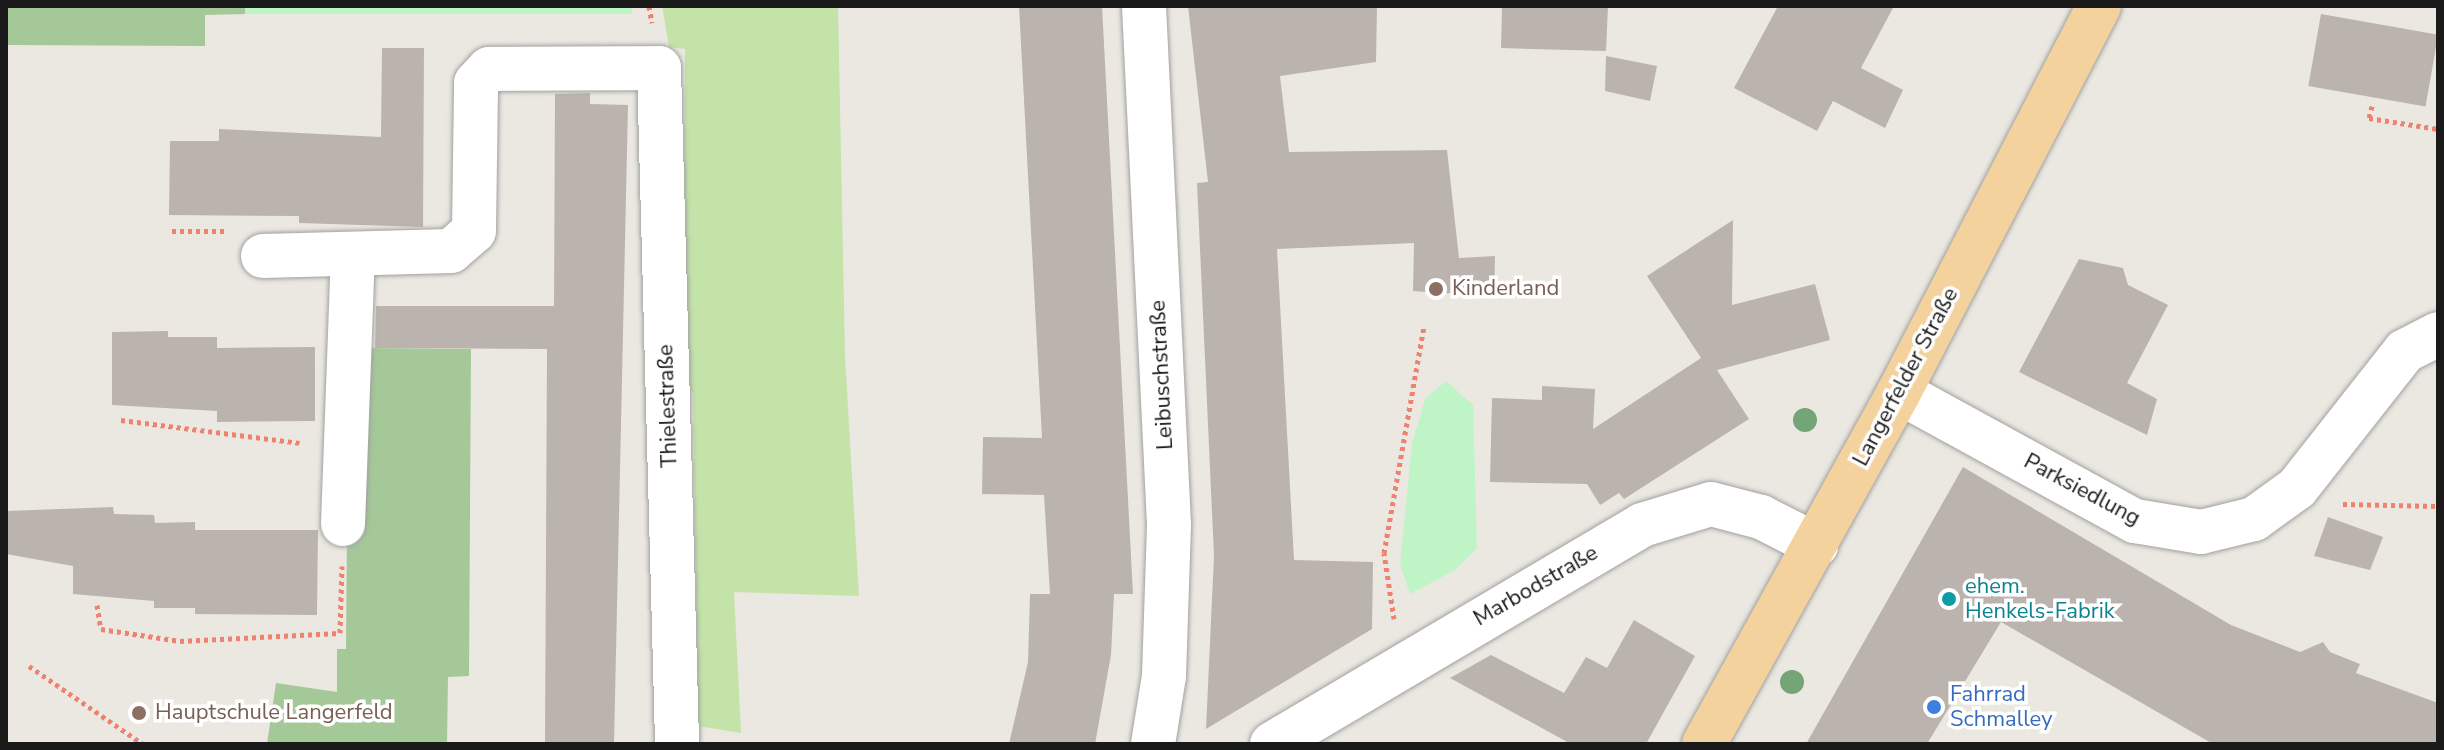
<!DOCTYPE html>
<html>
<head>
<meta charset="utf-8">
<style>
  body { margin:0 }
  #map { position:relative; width:2444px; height:750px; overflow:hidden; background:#ebe8e1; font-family:"Nunito Sans",sans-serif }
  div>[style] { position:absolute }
  .grass>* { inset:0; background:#c3e3a9 }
  .forest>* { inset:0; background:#a4c898 }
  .park>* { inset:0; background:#bff4c6; transform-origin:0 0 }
  .building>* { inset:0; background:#bbb4ae; transform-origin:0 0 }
  .path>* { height:5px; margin-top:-2.5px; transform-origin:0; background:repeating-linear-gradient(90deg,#ee826f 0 4px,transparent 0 8px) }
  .roads { filter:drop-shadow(0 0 2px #a1a1a1) drop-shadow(0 0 2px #a1a1a1) }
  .minor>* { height:44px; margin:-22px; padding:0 22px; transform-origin:22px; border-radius:22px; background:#fff }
  .major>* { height:44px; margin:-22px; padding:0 22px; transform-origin:22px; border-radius:22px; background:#f3d29e }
  .trees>* { width:24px; height:24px; margin:-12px; border-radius:50%; background:#74a576 }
  .dots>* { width:22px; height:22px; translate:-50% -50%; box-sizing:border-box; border:4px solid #fff; border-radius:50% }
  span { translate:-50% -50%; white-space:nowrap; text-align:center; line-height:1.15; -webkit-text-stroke:7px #fff; paint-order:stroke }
  .education-label { font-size:22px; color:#785e54 }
  .left { translate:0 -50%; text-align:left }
  .street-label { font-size:22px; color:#1a1a1a }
  .culture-label { font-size:22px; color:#0d838f }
  .shop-label { font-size:22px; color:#366cbe }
  .frame { position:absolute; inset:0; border:8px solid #1a1a1a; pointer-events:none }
</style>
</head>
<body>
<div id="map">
  <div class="grass">
    <div style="clip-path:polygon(662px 6px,838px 6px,845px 356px,859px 596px,734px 592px,741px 733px,698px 726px,693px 394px,683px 370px,685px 49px,669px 47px)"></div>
  </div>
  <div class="forest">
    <div style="clip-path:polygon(6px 6px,245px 6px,245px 14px,205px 15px,205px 46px,6px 45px)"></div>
    <div style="clip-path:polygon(367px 348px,471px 349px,469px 676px,448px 677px,447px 744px,267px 744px,276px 683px,337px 692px,337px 649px,346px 649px,347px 529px)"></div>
  </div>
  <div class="park">
    <div style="left:245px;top:6px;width:387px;height:8px"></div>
    <div style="clip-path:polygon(1446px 381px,1473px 405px,1477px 548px,1455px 570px,1410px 594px,1400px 564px,1412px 444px,1425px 399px)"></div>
  </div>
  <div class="building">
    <div style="clip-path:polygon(1019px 6px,1102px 6px,1133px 594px,1114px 594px,1111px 655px,1095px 744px,1009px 744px,1028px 662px,1030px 594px,1050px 594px,1044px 495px,982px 494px,983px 437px,1042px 438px)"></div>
    <div style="clip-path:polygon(1188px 6px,1377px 6px,1376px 62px,1280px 76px,1289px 152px,1447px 150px,1459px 258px,1495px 256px,1494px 294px,1441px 293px,1413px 291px,1414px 243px,1277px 249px,1294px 560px,1373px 562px,1372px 629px,1206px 729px,1214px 556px,1197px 183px,1208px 182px)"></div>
    <div style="clip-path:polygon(1520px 6px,1608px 6px,1606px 51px,1501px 48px,1502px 8px)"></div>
    <div style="clip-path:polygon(1778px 6px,1894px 6px,1861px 68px,1903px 90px,1885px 128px,1833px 101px,1817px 131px,1734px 88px)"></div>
    <div style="left:2321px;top:14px;width:119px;height:73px;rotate:10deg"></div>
    <div style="clip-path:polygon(382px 48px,424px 48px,423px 227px,299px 223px,299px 216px,169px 215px,170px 141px,219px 141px,219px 129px,381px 137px)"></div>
    <div style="clip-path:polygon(1606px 56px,1657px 66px,1650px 101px,1605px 91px)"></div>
    <div style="clip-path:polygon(590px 93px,590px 104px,628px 105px,614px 744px,545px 744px,547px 349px,375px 348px,376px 306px,554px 306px,555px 94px)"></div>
    <div style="clip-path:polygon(1733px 220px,1732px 305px,1815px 284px,1830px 340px,1717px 370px,1749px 419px,1624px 499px,1619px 493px,1600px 505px,1587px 484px,1490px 482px,1492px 398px,1542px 400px,1542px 386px,1595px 389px,1593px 429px,1701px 358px,1647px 276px)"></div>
    <div style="clip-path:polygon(2079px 259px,2123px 268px,2128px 285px,2168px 305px,2127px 383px,2157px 399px,2147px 435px,2019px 372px)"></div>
    <div style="clip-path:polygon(168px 331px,168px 337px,217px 337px,217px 348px,315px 347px,315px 421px,217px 422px,217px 411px,112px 405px,112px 332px)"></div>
    <div style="clip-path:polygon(1963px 467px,2231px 625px,2300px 652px,2323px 642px,2330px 652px,2360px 664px,2356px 673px,2438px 703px,2438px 744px,2213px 744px,2001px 622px,1927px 744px,1806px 744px)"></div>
    <div style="clip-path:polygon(113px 507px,114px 514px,154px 515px,155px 523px,195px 522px,195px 530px,318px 530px,317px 615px,195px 614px,195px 608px,154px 608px,154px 601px,73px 594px,73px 566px,6px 554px,6px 511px)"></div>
    <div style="clip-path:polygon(2328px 517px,2383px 537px,2370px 570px,2314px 556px)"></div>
    <div style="clip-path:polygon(1634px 620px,1695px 656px,1646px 744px,1571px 744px,1450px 678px,1491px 655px,1564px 693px,1586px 657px,1607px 668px)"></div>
  </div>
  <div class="path">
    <div style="left:649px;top:6px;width:17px;rotate:80deg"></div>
    <div style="left:2372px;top:106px;width:12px;rotate:104deg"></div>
    <div style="left:2369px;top:118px;width:70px;rotate:9.1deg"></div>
    <div style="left:172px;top:231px;width:53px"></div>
    <div style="left:121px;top:420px;width:180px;rotate:7.3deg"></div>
    <div style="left:2343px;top:504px;width:95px;rotate:1.2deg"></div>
    <div style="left:97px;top:605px;width:24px;rotate:81deg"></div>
    <div style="left:101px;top:629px;width:80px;rotate:8.6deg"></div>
    <div style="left:180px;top:641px;width:160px;rotate:-2.9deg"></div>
    <div style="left:340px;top:633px;width:67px;rotate:-88.3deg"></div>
    <div style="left:1394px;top:619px;width:67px;rotate:-98.6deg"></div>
    <div style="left:1384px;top:553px;width:230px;rotate:-80deg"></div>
    <div style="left:29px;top:666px;width:138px;rotate:34.4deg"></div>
  </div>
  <div class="roads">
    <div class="minor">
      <div style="left:1144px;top:6px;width:520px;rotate:87.24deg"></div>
      <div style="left:1169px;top:525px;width:151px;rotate:91.9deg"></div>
      <div style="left:1164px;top:676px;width:69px;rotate:99.2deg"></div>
      <div style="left:263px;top:256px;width:188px;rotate:-1.5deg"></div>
      <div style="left:451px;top:251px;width:30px;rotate:-41deg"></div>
      <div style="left:474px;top:231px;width:148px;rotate:-89.2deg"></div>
      <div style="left:476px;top:83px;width:19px;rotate:-47deg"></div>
      <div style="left:489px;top:69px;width:170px;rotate:-0.3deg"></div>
      <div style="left:659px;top:68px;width:676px;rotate:88.47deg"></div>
      <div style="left:1899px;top:392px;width:269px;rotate:28.7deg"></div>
      <div style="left:2135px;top:521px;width:67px;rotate:9.5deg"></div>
      <div style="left:2201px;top:532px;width:55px;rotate:-13.8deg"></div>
      <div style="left:2254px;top:519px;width:53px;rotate:-35.8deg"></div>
      <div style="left:2297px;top:488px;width:174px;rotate:-51.8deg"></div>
      <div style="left:2405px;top:351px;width:37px;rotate:-27deg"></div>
      <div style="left:343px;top:524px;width:269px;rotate:-87.9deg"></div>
      <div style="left:1272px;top:744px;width:430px;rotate:-30.6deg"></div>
      <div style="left:1642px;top:525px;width:72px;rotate:-16.9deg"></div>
      <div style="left:1711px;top:504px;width:52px;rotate:14.6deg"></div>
      <div style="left:1761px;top:517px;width:62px;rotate:27deg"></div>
    </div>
    <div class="major">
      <div style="left:1704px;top:744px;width:402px;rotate:-61deg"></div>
      <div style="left:1899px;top:392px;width:435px;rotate:-62.6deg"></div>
    </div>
  </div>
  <div class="trees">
    <div style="left:1805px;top:420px"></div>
    <div style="left:1792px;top:682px"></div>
  </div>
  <div class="dots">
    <div style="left:1436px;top:289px;background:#8d6e63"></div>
    <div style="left:1949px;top:599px;background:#0f9aa8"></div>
    <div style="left:1934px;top:707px;background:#3f7fe0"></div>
    <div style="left:139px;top:713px;background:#8d6e63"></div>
  </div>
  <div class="education-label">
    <span class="left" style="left:1452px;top:289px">Kinderland</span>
    <span class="left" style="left:155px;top:713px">Hauptschule Langerfeld</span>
  </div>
  <div class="street-label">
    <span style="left:1162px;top:375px;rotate:-93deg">Leibuschstraße</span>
    <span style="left:1906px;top:377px;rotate:-62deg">Langerfelder Straße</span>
    <span style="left:668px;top:406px;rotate:-92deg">Thielestraße</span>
    <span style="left:2082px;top:490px;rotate:28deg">Parksiedlung</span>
    <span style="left:1536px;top:586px;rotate:-30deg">Marbodstraße</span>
  </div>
  <div class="culture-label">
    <span class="left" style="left:1965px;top:599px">ehem.<br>Henkels-Fabrik</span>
  </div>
  <div class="shop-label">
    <span class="left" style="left:1950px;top:707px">Fahrrad<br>Schmalley</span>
  </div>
  <div class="frame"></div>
</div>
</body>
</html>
